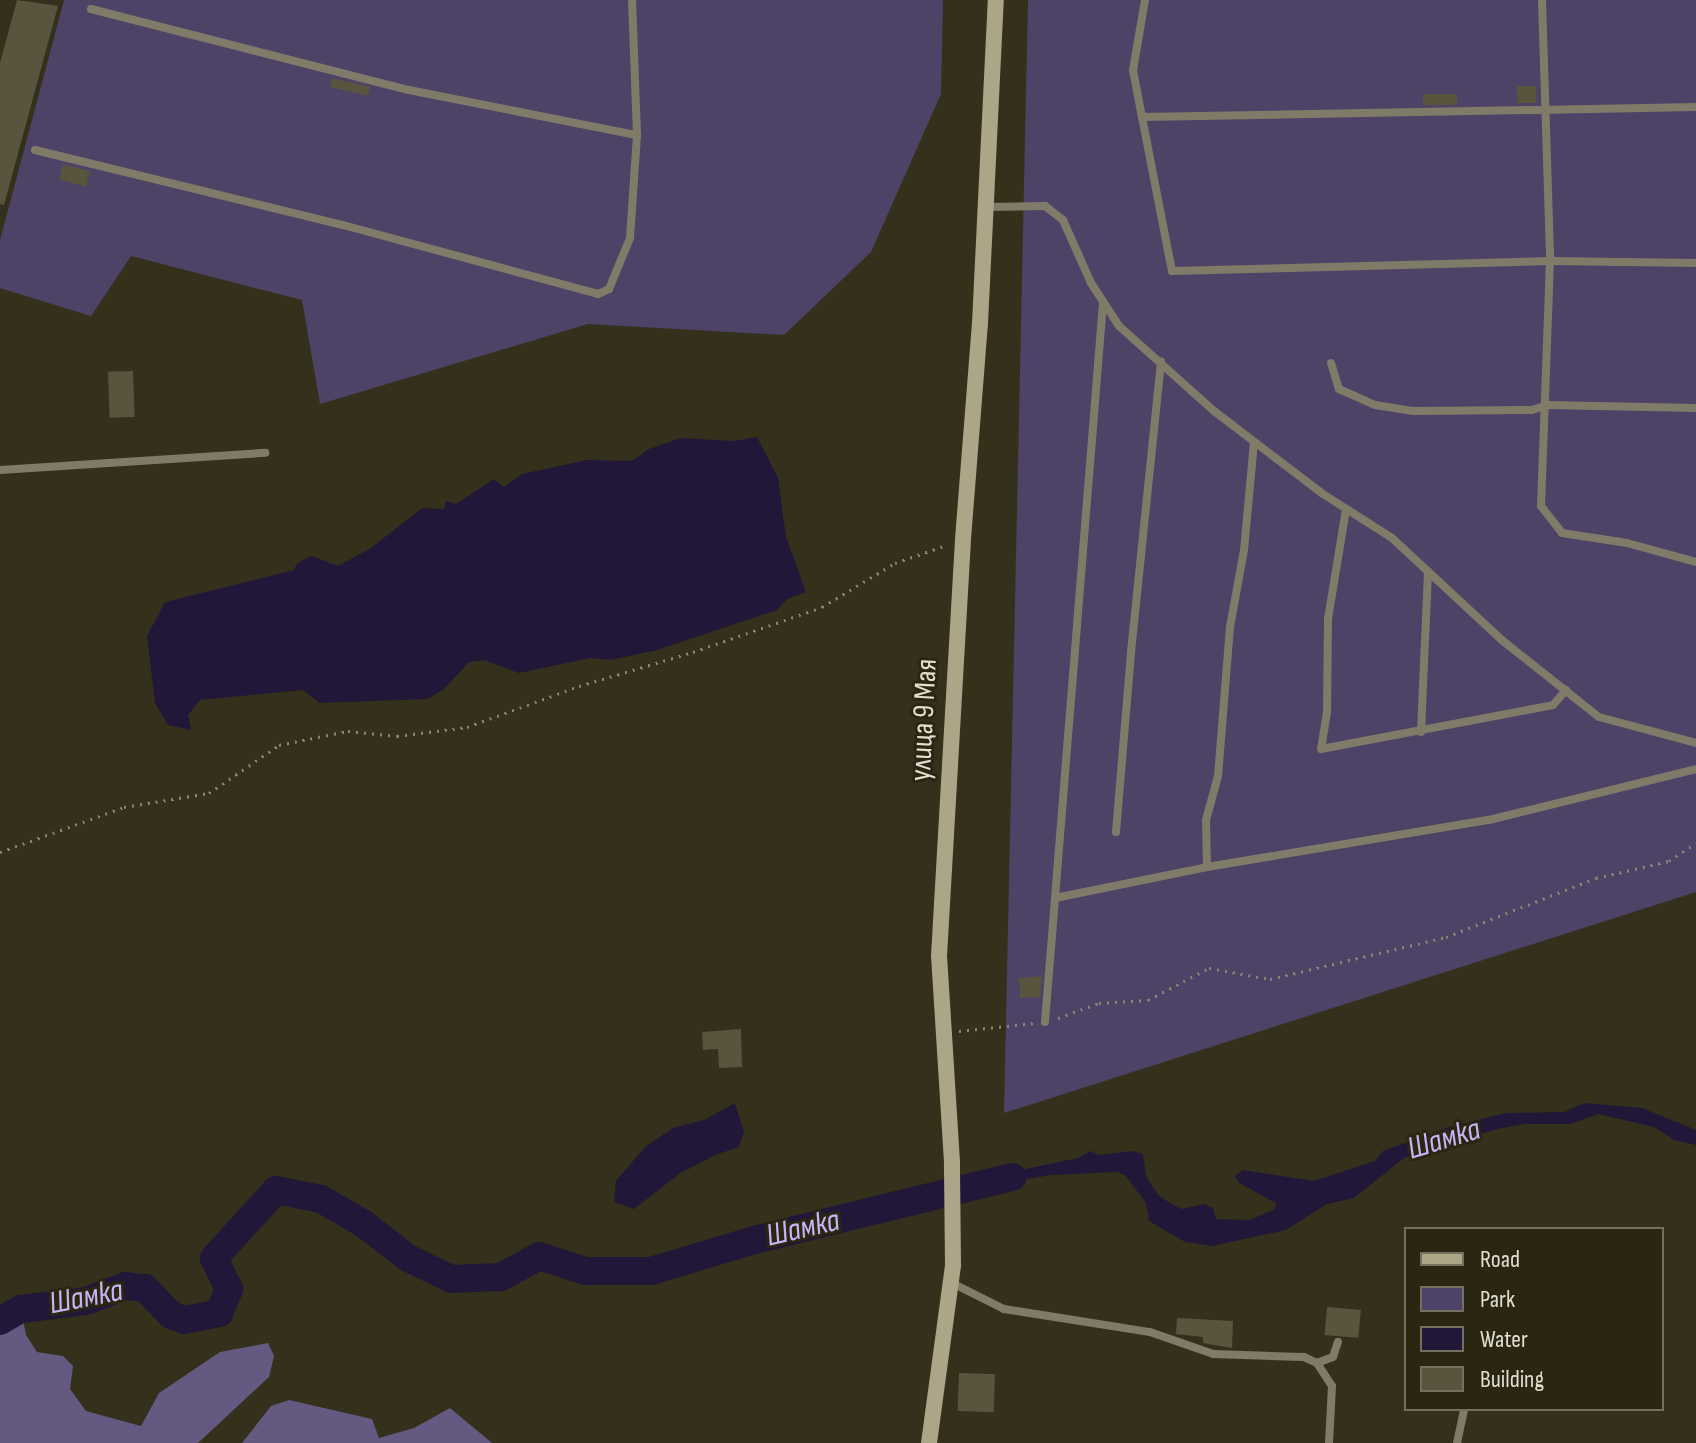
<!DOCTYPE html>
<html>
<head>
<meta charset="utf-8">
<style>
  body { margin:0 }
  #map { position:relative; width:1696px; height:1443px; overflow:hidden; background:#35301b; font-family:"Sofia Sans Condensed",sans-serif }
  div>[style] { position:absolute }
  .green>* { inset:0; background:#4c4367 }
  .forest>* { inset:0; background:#635981 }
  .water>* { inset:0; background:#211739 }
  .river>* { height:28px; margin:-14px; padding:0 14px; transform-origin:14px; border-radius:14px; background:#211739 }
  .building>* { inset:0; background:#59543e; transform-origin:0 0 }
  .path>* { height:3px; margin-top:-1.5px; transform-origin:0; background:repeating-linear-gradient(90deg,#898574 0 2px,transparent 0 8px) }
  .lane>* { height:8px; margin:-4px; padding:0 4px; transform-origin:4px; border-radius:4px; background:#807b68 }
  .secondary>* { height:16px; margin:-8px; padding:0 8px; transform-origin:8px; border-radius:8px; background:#ada587 }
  span { translate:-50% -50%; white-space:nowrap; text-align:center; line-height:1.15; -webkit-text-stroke:6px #2b2612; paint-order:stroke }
  .street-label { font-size:30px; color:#e1dfd2 }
  .water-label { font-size:32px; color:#c5b5f7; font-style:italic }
  .legend { position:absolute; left:1404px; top:1227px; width:260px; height:184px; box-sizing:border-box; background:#2b2612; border:2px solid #74705f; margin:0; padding:10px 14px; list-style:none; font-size:24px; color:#e1dfd2 }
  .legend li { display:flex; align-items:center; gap:16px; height:40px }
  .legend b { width:40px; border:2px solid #74705f }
</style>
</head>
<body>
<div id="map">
  <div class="green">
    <div style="clip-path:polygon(64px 0,943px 0,941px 94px,871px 252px,784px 335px,588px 324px,320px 404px,302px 300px,131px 256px,91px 316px,0 288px,0 240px)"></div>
    <div style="clip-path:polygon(1028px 0,1696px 0,1696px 892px,1004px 1113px)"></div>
  </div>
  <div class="forest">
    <div style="clip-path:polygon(21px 1309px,26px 1335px,37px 1352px,63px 1356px,73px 1366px,70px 1389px,86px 1411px,141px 1426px,159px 1393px,220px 1352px,268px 1343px,274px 1356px,269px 1377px,198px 1443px,0 1443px,0 1321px)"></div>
    <div style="clip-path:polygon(289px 1400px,372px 1419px,379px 1438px,414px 1428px,450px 1408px,492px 1443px,242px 1443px,271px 1406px)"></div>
  </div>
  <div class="water">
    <div style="clip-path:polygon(757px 437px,778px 478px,786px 537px,806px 592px,787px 599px,777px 610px,657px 650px,611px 660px,590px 658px,519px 673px,484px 660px,469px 662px,444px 689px,427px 699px,319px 703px,303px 690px,200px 700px,188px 715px,191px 730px,168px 725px,155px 703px,147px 636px,165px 602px,294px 570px,297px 563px,312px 556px,338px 566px,371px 548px,422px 508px,444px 509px,446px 501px,456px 504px,494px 479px,504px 487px,522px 474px,587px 460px,632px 461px,649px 449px,681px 438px,734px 441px)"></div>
    <div style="clip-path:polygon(735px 1103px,744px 1132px,739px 1147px,715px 1155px,679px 1174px,634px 1209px,614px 1202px,616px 1181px,645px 1147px,673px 1128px,704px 1120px)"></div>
    <div style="clip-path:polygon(1584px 1103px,1642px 1108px,1696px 1130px,1696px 1145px,1674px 1140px,1654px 1127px,1598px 1114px,1571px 1124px,1525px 1124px,1497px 1129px,1404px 1158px,1354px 1198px,1327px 1204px,1286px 1230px,1212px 1246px,1185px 1242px,1149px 1221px,1146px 1203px,1126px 1176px,1118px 1172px,1052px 1175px,1007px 1182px,977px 1192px,977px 1179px,996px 1178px,1006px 1173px,1078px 1158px,1090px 1151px,1099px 1155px,1133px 1151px,1143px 1154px,1146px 1176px,1158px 1195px,1173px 1205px,1182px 1209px,1204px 1204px,1213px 1208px,1216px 1219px,1250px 1220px,1275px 1209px,1276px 1203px,1239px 1183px,1235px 1176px,1243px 1170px,1314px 1181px,1375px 1161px,1383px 1151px,1452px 1126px,1506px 1113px,1564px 1112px)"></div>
  </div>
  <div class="river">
    <div style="left:0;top:1321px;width:24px;rotate:-30deg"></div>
    <div style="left:21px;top:1309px;width:65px;rotate:-7deg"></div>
    <div style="left:86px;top:1301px;width:42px;rotate:-21deg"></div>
    <div style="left:125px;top:1286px;width:20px;rotate:6deg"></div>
    <div style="left:145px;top:1288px;width:36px;rotate:46deg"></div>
    <div style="left:170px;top:1314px;width:15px;rotate:23deg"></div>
    <div style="left:184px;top:1320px;width:36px;rotate:-11deg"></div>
    <div style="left:219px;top:1313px;width:26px;rotate:-67deg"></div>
    <div style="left:229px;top:1289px;width:34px;rotate:-116deg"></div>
    <div style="left:214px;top:1258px;width:92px;rotate:-47.6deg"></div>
    <div style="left:276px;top:1190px;width:46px;rotate:11.3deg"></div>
    <div style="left:321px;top:1199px;width:50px;rotate:30.2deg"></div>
    <div style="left:364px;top:1224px;width:56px;rotate:37.7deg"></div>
    <div style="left:408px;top:1258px;width:48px;rotate:26deg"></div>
    <div style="left:451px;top:1279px;width:50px;rotate:-2.3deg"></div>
    <div style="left:501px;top:1277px;width:43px;rotate:-28.9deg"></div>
    <div style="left:539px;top:1256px;width:48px;rotate:18.1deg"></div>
    <div style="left:585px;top:1271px;width:66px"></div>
    <div style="left:651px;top:1271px;width:112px;rotate:-16.7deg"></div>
    <div style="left:758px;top:1239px;width:262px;rotate:-13.7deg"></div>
  </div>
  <div class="building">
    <div style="clip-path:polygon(17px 0,58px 6px,4px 205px,0 204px,0 63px)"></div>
    <div style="left:332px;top:78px;width:39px;height:9px;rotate:13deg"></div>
    <div style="left:1517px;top:86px;width:19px;height:17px"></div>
    <div style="left:1423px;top:94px;width:34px;height:11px"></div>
    <div style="left:63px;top:164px;width:28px;height:16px;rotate:15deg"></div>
    <div style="left:133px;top:371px;width:46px;height:25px;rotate:88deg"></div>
    <div style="clip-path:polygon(1042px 976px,1040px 997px,1020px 998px,1019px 978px)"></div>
    <div style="clip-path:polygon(741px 1029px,742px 1067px,719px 1068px,718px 1049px,703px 1050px,702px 1032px)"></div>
    <div style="left:1327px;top:1307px;width:34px;height:28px;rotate:5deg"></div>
    <div style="clip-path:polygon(1177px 1318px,1233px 1321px,1232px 1348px,1203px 1343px,1203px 1337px,1176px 1334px)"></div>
    <div style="left:959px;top:1373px;width:36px;height:38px;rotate:2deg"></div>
  </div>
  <div class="path">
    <div style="left:0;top:852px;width:132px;rotate:-19.9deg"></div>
    <div style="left:124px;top:807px;width:86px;rotate:-9.4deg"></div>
    <div style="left:209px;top:793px;width:85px;rotate:-34.4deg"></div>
    <div style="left:279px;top:745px;width:70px;rotate:-11.5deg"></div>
    <div style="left:348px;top:731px;width:49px;rotate:5.8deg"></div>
    <div style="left:397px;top:736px;width:71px;rotate:-7.3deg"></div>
    <div style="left:467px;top:727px;width:119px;rotate:-20.1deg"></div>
    <div style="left:579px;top:686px;width:119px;rotate:-16.6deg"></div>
    <div style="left:693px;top:652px;width:137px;rotate:-19.2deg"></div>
    <div style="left:822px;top:607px;width:85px;rotate:-31.1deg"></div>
    <div style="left:895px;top:563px;width:55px;rotate:-19.1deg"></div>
    <div style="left:1058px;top:1018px;width:44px;rotate:-20.1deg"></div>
    <div style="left:1099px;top:1003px;width:49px;rotate:-3.5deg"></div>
    <div style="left:1148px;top:1000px;width:69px;rotate:-27.7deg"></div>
    <div style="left:1209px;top:968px;width:62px;rotate:10.2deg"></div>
    <div style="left:1270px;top:979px;width:181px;rotate:-13.4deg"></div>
    <div style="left:1446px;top:937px;width:161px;rotate:-21.5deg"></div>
    <div style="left:1596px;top:878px;width:75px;rotate:-13.1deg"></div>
    <div style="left:1669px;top:861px;width:32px;rotate:-34deg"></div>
    <div style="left:959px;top:1031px;width:76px;rotate:-6deg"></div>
  </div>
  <div class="lane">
    <div style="left:1145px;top:0;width:71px;rotate:99.7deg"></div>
    <div style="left:1133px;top:70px;width:48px;rotate:79.2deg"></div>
    <div style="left:1142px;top:117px;width:554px;rotate:-1.03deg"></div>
    <div style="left:1542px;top:0;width:261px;rotate:88.2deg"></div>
    <div style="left:1550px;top:261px;width:245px;rotate:92.1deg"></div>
    <div style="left:1541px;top:506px;width:34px;rotate:52deg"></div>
    <div style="left:1562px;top:533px;width:66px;rotate:8.7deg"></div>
    <div style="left:1627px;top:543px;width:72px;rotate:15.4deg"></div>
    <div style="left:91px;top:9px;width:328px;rotate:14.3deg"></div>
    <div style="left:409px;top:90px;width:232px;rotate:11.2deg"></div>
    <div style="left:1142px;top:117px;width:157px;rotate:79deg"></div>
    <div style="left:1172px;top:271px;width:378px;rotate:-1.5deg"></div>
    <div style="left:1550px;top:261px;width:146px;rotate:0.8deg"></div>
    <div style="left:35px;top:150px;width:317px;rotate:13.7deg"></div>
    <div style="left:343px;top:225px;width:264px;rotate:15.1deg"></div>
    <div style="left:598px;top:294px;width:12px;rotate:-24deg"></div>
    <div style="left:609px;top:289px;width:55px;rotate:-67.6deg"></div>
    <div style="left:630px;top:238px;width:103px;rotate:-86.1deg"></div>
    <div style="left:637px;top:135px;width:135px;rotate:-92.1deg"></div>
    <div style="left:986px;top:207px;width:59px;rotate:-1deg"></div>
    <div style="left:1045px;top:206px;width:23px;rotate:38deg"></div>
    <div style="left:1063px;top:220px;width:69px;rotate:66deg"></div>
    <div style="left:1091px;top:283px;width:51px;rotate:56.9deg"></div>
    <div style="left:1119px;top:326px;width:127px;rotate:41.8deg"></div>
    <div style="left:1214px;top:411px;width:137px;rotate:37.3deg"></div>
    <div style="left:1323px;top:494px;width:82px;rotate:32.5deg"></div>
    <div style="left:1392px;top:538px;width:151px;rotate:42.9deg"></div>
    <div style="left:1503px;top:641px;width:122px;rotate:38.4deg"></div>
    <div style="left:1599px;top:717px;width:100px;rotate:15deg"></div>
    <div style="left:1331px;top:363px;width:27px;rotate:73deg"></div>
    <div style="left:1339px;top:389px;width:39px;rotate:24deg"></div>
    <div style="left:1375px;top:405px;width:39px;rotate:9deg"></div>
    <div style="left:1414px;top:411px;width:118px;rotate:-0.5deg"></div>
    <div style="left:1532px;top:410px;width:16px;rotate:-18deg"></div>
    <div style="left:1547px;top:405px;width:149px;rotate:1.2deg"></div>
    <div style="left:0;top:470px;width:266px;rotate:-3.7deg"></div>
    <div style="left:1346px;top:509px;width:111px;rotate:99.3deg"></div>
    <div style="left:1328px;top:619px;width:93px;rotate:90.6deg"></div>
    <div style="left:1327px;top:712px;width:37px;rotate:99deg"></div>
    <div style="left:1321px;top:749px;width:236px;rotate:-10.7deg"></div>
    <div style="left:1553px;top:705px;width:20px;rotate:-49deg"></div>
    <div style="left:1421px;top:732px;width:161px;rotate:-87.5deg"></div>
    <div style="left:1116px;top:832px;width:181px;rotate:-85.2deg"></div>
    <div style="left:1131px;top:652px;width:292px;rotate:-84.1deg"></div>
    <div style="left:1207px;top:867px;width:47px;rotate:-91.2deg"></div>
    <div style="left:1206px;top:820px;width:46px;rotate:-74.7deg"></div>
    <div style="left:1218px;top:776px;width:149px;rotate:-85.4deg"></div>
    <div style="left:1230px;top:627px;width:78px;rotate:-79.7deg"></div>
    <div style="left:1244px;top:550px;width:108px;rotate:-84.7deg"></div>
    <div style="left:1055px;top:898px;width:155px;rotate:-11.5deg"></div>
    <div style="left:1207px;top:867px;width:286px;rotate:-9.5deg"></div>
    <div style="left:1489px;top:820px;width:213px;rotate:-13.8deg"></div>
    <div style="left:1045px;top:1022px;width:722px;rotate:-85.39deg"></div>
    <div style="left:952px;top:1283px;width:58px;rotate:26.6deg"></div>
    <div style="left:1004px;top:1309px;width:148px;rotate:9deg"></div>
    <div style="left:1150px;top:1332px;width:67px;rotate:19.2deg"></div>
    <div style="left:1213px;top:1354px;width:91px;rotate:1.9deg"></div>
    <div style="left:1304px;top:1357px;width:14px;rotate:25deg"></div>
    <div style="left:1317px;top:1363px;width:27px;rotate:57deg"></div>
    <div style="left:1332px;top:1386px;width:57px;rotate:93deg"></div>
    <div style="left:1317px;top:1363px;width:17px;rotate:-21deg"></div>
    <div style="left:1333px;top:1357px;width:16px;rotate:-72deg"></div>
    <div style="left:1457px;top:1443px;width:35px;rotate:-78deg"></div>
  </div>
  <div class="secondary">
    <div style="left:929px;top:1443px;width:180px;rotate:-82.3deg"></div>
    <div style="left:953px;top:1265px;width:103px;rotate:-90.6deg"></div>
    <div style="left:952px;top:1162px;width:206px;rotate:-93.6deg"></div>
    <div style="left:939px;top:956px;width:418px;rotate:-86.7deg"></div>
    <div style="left:963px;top:539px;width:217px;rotate:-85.5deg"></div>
    <div style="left:980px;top:323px;width:323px;rotate:-87.2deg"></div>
  </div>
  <div class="street-label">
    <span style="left:924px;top:720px;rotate:-87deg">улица 9 Мая</span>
  </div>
  <div class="water-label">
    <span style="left:1444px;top:1140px;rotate:-17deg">Шамка</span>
    <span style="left:803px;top:1229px;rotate:-13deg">Шамка</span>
    <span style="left:86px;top:1298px;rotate:-11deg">Шамка</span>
  </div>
  <ul class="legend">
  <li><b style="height:10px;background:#ada587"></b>Road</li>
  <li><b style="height:22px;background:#4c4367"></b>Park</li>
  <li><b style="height:22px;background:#211739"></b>Water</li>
  <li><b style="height:22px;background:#59543e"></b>Building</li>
  </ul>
</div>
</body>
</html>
